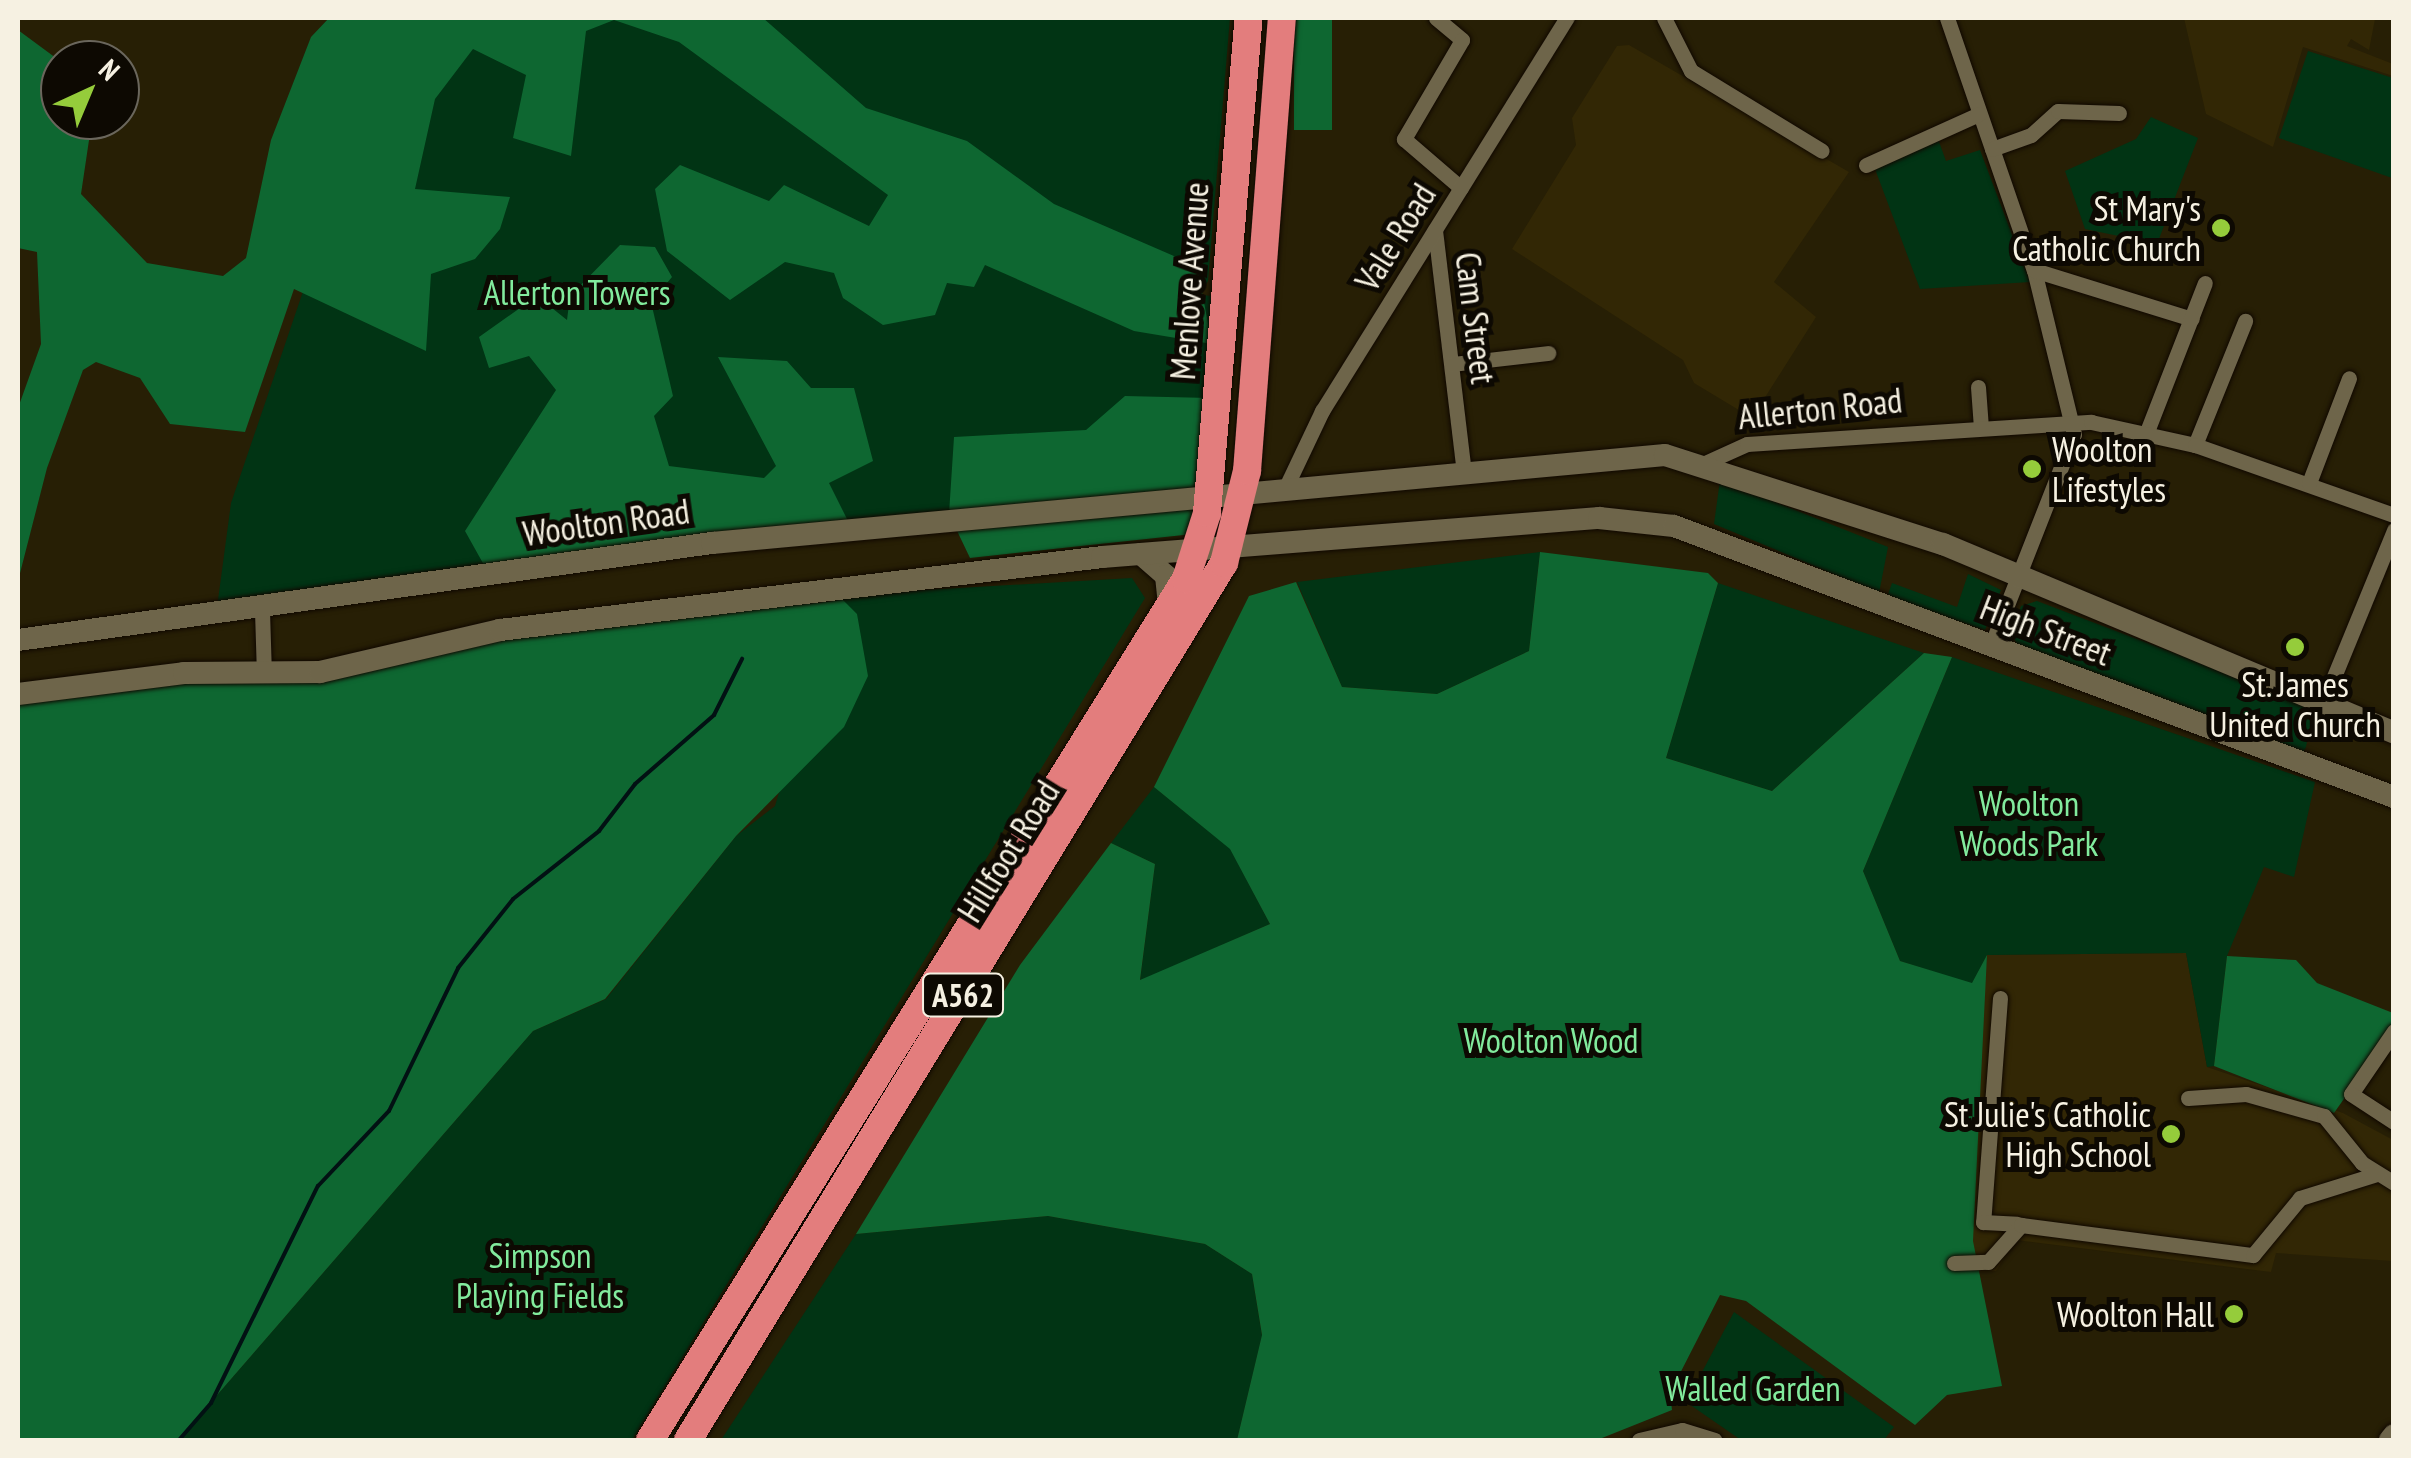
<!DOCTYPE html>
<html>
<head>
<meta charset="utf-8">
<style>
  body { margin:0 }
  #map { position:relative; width:2411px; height:1458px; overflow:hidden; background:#271f05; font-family:"PT Sans Narrow",sans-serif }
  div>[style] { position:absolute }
  .built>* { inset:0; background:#322705 }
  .green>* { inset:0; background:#013414 }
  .forest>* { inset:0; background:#0e6731; transform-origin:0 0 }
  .stream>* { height:4px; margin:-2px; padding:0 2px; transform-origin:2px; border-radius:2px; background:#021113 }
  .roads { filter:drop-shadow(0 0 2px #100800) drop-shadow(0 0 2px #100800) }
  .street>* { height:15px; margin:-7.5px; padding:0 7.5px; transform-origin:7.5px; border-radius:7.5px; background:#6e654a }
  .secondary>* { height:22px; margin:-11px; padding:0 11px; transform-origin:11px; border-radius:11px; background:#6e654a }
  .highway>* { height:28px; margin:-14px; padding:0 14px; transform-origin:14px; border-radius:14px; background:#e37d7d }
  .dots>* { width:28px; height:28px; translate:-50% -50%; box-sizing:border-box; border:5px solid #0d0902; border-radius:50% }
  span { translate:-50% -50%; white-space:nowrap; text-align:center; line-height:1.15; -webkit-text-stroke:10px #0d0902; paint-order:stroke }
  .shield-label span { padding:2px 8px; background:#0d0902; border:2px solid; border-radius:8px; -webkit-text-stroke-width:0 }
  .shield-label { font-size:32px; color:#f6f1e2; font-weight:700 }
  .poi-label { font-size:35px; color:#f6f1e2 }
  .right { translate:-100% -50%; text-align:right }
  .left { translate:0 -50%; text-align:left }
  .street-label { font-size:35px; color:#f6f1e2 }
  .park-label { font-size:35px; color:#82eb9d }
  .frame { position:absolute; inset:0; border:20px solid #f6f1e2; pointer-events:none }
  .north { position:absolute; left:40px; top:40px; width:100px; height:100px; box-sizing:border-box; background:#0d0902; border:2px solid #6a665c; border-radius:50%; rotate:44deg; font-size:28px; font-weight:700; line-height:40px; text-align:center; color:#f6f1e2 }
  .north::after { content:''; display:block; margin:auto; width:35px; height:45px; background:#95cc3b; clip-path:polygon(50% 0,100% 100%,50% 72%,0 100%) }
</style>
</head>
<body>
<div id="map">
  <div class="built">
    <div style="clip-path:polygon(2184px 18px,2375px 19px,2369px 50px,2351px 39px,2347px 46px,2393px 64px,2393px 76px,2303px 47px,2273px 147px,2206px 114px)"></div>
    <div style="clip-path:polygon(1629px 45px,1849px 172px,1774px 282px,1816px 317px,1752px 418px,1694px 383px,1683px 360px,1512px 249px,1576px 145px,1572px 118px,1617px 46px)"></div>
    <div style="clip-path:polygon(2186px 953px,2207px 1067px,2343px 1113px,2393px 1140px,2393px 1261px,2276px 1253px,2271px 1272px,2016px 1240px,1996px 1271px,1957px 1273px,1987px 955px)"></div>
  </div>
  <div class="green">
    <div style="clip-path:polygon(396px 18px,1230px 18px,1208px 281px,1201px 292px,1065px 285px,1213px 296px,1204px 491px,216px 615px,231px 503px)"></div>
    <div style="clip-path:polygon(2308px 51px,2393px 78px,2392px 178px,2279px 138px)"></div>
    <div style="clip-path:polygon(2151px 117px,2198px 138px,2157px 244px,2085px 229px,2065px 171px,2136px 139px)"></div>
    <div style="clip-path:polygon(1938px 139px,1946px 161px,1980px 150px,2030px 282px,1920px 289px,1875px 169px)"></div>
    <div style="clip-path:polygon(1720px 480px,1888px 547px,1879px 593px,1714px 524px)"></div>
    <div style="clip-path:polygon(1540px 552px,1529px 651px,1437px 694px,1342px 687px,1297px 582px)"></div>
    <div style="clip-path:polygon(1968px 574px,2001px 590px,1985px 630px,1887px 597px,1892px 583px,1957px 607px)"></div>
    <div style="clip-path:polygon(1132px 578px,1145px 598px,632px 1440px,178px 1440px,533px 1031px,606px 999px,736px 836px,775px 806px,838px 595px)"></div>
    <div style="clip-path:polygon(1718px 583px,1924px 653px,1772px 791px,1666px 758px)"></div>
    <div style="clip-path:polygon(2037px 601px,2314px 706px,2306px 747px,2302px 754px,2018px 646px,2011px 633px,2021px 606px)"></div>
    <div style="clip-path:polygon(1952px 657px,2315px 782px,2294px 877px,2264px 867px,2227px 956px,2214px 1066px,2207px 1067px,2186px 953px,1987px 955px,1972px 984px,1900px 961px,1863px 871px)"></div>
    <div style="clip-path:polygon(1154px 787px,1230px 848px,1270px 924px,1140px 981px,1155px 864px,1111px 843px)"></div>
    <div style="clip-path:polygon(1048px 1216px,1205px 1244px,1252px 1274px,1262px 1336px,1237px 1440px,721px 1440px,856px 1234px)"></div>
    <div style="clip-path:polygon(1734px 1312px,1894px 1427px,1884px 1440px,1741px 1440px,1686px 1402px)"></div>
  </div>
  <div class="forest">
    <div style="clip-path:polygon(329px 18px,763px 18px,866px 108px,967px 141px,1054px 204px,1197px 266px,1212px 344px,1134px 331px,985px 265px,974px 287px,947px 283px,935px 315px,883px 325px,843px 298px,834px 273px,785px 262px,730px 300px,667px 251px,655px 189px,680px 165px,769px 201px,784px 185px,869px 226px,888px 195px,679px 42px,614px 20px,586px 31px,571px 156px,513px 138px,526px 75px,473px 49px,435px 99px,415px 189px,510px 197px,500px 229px,475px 259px,431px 274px,426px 351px,294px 289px,245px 432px,170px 424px,140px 378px,96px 362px,83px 370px,47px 468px,18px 581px,18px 408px,41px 344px,37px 252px,18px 248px,18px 30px,60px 61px,60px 120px,92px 120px,81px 194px,147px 263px,223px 276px,246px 258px,271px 140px,311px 37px)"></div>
    <div style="left:1294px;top:18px;width:38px;height:112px"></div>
    <div style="clip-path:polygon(620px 245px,655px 247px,672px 277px,651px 302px,673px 396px,654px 416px,669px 466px,764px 478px,776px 466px,718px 357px,787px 361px,811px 388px,854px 388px,873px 461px,829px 483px,852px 529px,489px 574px,465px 531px,556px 390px,529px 356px,489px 368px,479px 337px,537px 296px,567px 320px,570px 296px)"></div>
    <div style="clip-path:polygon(1125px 396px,1210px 398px,1193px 534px,970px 558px,949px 514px,954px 437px,1086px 430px)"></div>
    <div style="clip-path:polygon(1540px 552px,1708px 573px,1718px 583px,1666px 758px,1772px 791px,1924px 653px,1952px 657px,1863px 871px,1900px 961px,1972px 983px,1987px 955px,1973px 1241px,2002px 1386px,1947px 1395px,1915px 1425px,1746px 1301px,1720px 1295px,1670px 1393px,1672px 1410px,1597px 1440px,1237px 1440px,1262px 1335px,1252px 1274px,1205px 1244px,1048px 1216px,856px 1234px,1020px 965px,1111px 843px,1155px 864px,1140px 980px,1270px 924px,1230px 849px,1154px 787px,1249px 596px,1296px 582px,1342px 687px,1437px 694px,1529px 651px)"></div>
    <div style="clip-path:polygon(843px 600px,857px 614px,868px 676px,844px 727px,736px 836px,605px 999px,533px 1031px,178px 1440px,18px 1440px,18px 704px,183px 677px,318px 676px,496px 636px)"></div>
    <div style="clip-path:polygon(2227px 956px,2296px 960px,2317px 983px,2393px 1013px,2393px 1029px,2334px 1113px,2214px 1066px)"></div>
  </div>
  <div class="stream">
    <div style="left:179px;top:1440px;width:49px;rotate:-49.1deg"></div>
    <div style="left:211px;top:1403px;width:242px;rotate:-63.8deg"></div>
    <div style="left:318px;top:1186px;width:103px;rotate:-46.6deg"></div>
    <div style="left:389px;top:1111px;width:159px;rotate:-64.2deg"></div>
    <div style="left:458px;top:968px;width:88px;rotate:-51.4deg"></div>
    <div style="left:513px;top:899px;width:110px;rotate:-38.3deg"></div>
    <div style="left:599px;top:831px;width:59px;rotate:-52.5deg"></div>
    <div style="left:635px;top:784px;width:105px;rotate:-41.1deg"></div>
    <div style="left:714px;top:715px;width:63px;rotate:-63.4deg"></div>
  </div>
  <div class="roads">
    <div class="street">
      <div style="left:1436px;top:18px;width:34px;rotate:40deg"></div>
      <div style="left:1462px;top:40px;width:115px;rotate:120.4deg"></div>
      <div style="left:1404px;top:139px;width:75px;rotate:40.7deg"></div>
      <div style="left:1664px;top:18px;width:59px;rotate:63deg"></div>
      <div style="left:1691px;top:71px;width:153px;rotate:31.4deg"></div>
      <div style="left:1947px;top:18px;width:267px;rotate:71deg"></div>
      <div style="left:2034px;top:270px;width:169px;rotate:76.3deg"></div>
      <div style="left:2074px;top:434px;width:228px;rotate:111.4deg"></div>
      <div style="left:1992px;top:149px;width:41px;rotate:-19.7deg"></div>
      <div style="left:2031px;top:135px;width:36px;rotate:-42deg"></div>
      <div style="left:2058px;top:111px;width:61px;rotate:1.9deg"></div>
      <div style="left:1866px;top:165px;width:124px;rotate:-24.3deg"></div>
      <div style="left:1435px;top:230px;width:244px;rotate:83.2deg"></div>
      <div style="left:2034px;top:270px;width:165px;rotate:17.2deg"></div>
      <div style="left:1452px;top:364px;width:97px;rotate:-6.5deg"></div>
      <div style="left:1978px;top:387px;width:41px;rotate:85.8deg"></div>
      <div style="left:2146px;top:434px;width:162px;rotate:-68.7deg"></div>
      <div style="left:2195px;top:445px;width:134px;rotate:-68deg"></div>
      <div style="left:1707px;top:462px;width:44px;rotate:-24.2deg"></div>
      <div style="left:1747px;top:444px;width:345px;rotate:-3.7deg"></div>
      <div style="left:2091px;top:422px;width:107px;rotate:12.5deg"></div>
      <div style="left:2195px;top:445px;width:211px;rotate:19.4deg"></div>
      <div style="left:2309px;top:483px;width:112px;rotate:-69.1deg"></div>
      <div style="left:1284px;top:491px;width:89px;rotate:-64.6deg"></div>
      <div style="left:1322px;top:411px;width:463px;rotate:-58.1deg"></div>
      <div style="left:262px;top:611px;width:62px;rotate:88.2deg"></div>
      <div style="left:2324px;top:701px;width:185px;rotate:-67.7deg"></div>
      <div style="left:2000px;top:998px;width:225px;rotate:94.3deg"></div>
      <div style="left:1983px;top:1222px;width:34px;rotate:3deg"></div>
      <div style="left:2394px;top:1031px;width:76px;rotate:124.3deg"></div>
      <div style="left:2351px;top:1094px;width:51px;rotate:33.1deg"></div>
      <div style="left:2188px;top:1098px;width:58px;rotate:-3.9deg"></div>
      <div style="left:2246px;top:1094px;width:81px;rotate:15.8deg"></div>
      <div style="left:2324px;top:1116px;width:60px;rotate:51deg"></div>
      <div style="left:2362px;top:1163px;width:38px;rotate:32deg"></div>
      <div style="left:1954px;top:1263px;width:34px;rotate:-2deg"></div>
      <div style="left:1988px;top:1262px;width:50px;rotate:-48.3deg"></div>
      <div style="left:2021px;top:1225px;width:234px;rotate:7.4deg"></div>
      <div style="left:2253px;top:1255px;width:74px;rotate:-50.5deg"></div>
      <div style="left:2300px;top:1198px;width:81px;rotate:-17.3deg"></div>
      <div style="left:1639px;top:1440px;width:44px;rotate:-13.1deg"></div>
      <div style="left:1682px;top:1430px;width:34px;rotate:17deg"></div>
    </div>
    <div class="secondary">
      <div style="left:1141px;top:554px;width:33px;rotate:41deg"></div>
      <div style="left:1166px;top:576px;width:30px;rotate:84deg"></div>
      <div style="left:18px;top:640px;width:701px;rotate:-7.96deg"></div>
      <div style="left:712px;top:543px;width:957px;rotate:-5.28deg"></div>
      <div style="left:1665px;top:455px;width:292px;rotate:17.8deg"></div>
      <div style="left:1943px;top:544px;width:489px;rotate:22.7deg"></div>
      <div style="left:18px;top:694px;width:167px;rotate:-7.2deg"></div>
      <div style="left:184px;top:673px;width:136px;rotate:-0.4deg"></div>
      <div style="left:320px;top:672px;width:185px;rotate:-13.1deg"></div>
      <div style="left:500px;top:630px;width:606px;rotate:-6.91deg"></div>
      <div style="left:1102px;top:557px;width:499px;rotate:-4.5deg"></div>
      <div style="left:1599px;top:518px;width:75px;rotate:6.1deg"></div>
      <div style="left:1674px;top:526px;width:769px;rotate:20.63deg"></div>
      <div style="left:2390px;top:1440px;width:6px;rotate:-51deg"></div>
    </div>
    <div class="highway">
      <div style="left:650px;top:1440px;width:1014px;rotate:-58.1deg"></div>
      <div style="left:1186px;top:579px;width:69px;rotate:-72.3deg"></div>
      <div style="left:1207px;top:513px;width:497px;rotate:-85.2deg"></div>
      <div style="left:688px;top:1440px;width:1028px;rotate:-58.57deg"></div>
      <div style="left:1224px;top:563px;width:95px;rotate:-76deg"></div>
      <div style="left:1247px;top:471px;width:454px;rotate:-85.6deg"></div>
    </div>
  </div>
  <div class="dots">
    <div style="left:2221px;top:228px;background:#95cc3b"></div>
    <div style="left:2032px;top:469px;background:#95cc3b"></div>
    <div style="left:2295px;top:647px;background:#95cc3b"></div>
    <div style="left:2171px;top:1134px;background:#95cc3b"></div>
    <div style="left:2234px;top:1314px;background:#95cc3b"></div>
  </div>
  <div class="shield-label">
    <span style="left:963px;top:995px">A562</span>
  </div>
  <div class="poi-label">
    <span class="right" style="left:2201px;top:228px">St Mary's<br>Catholic Church</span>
    <span class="left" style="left:2052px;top:469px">Woolton<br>Lifestyles</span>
    <span style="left:2295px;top:704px">St. James<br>United Church</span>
    <span class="right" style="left:2151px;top:1134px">St Julie's Catholic<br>High School</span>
    <span class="right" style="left:2214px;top:1314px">Woolton Hall</span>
  </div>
  <div class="street-label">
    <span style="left:1395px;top:237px;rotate:-58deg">Vale Road</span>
    <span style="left:1189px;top:281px;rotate:-86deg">Menlove Avenue</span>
    <span style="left:1476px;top:318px;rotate:83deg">Cam Street</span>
    <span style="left:1820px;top:408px;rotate:-6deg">Allerton Road</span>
    <span style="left:606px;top:522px;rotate:-8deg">Woolton Road</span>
    <span style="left:2046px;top:630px;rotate:21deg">High Street</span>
    <span style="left:1008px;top:851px;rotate:-58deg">Hillfoot Road</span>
  </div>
  <div class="park-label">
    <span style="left:577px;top:292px">Allerton Towers</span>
    <span style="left:2029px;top:823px">Woolton<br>Woods Park</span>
    <span style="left:1551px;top:1040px">Woolton Wood</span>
    <span style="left:540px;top:1275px">Simpson<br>Playing Fields</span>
    <span style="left:1753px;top:1388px">Walled Garden</span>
  </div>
  <div class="frame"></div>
  <div class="north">N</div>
</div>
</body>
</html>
